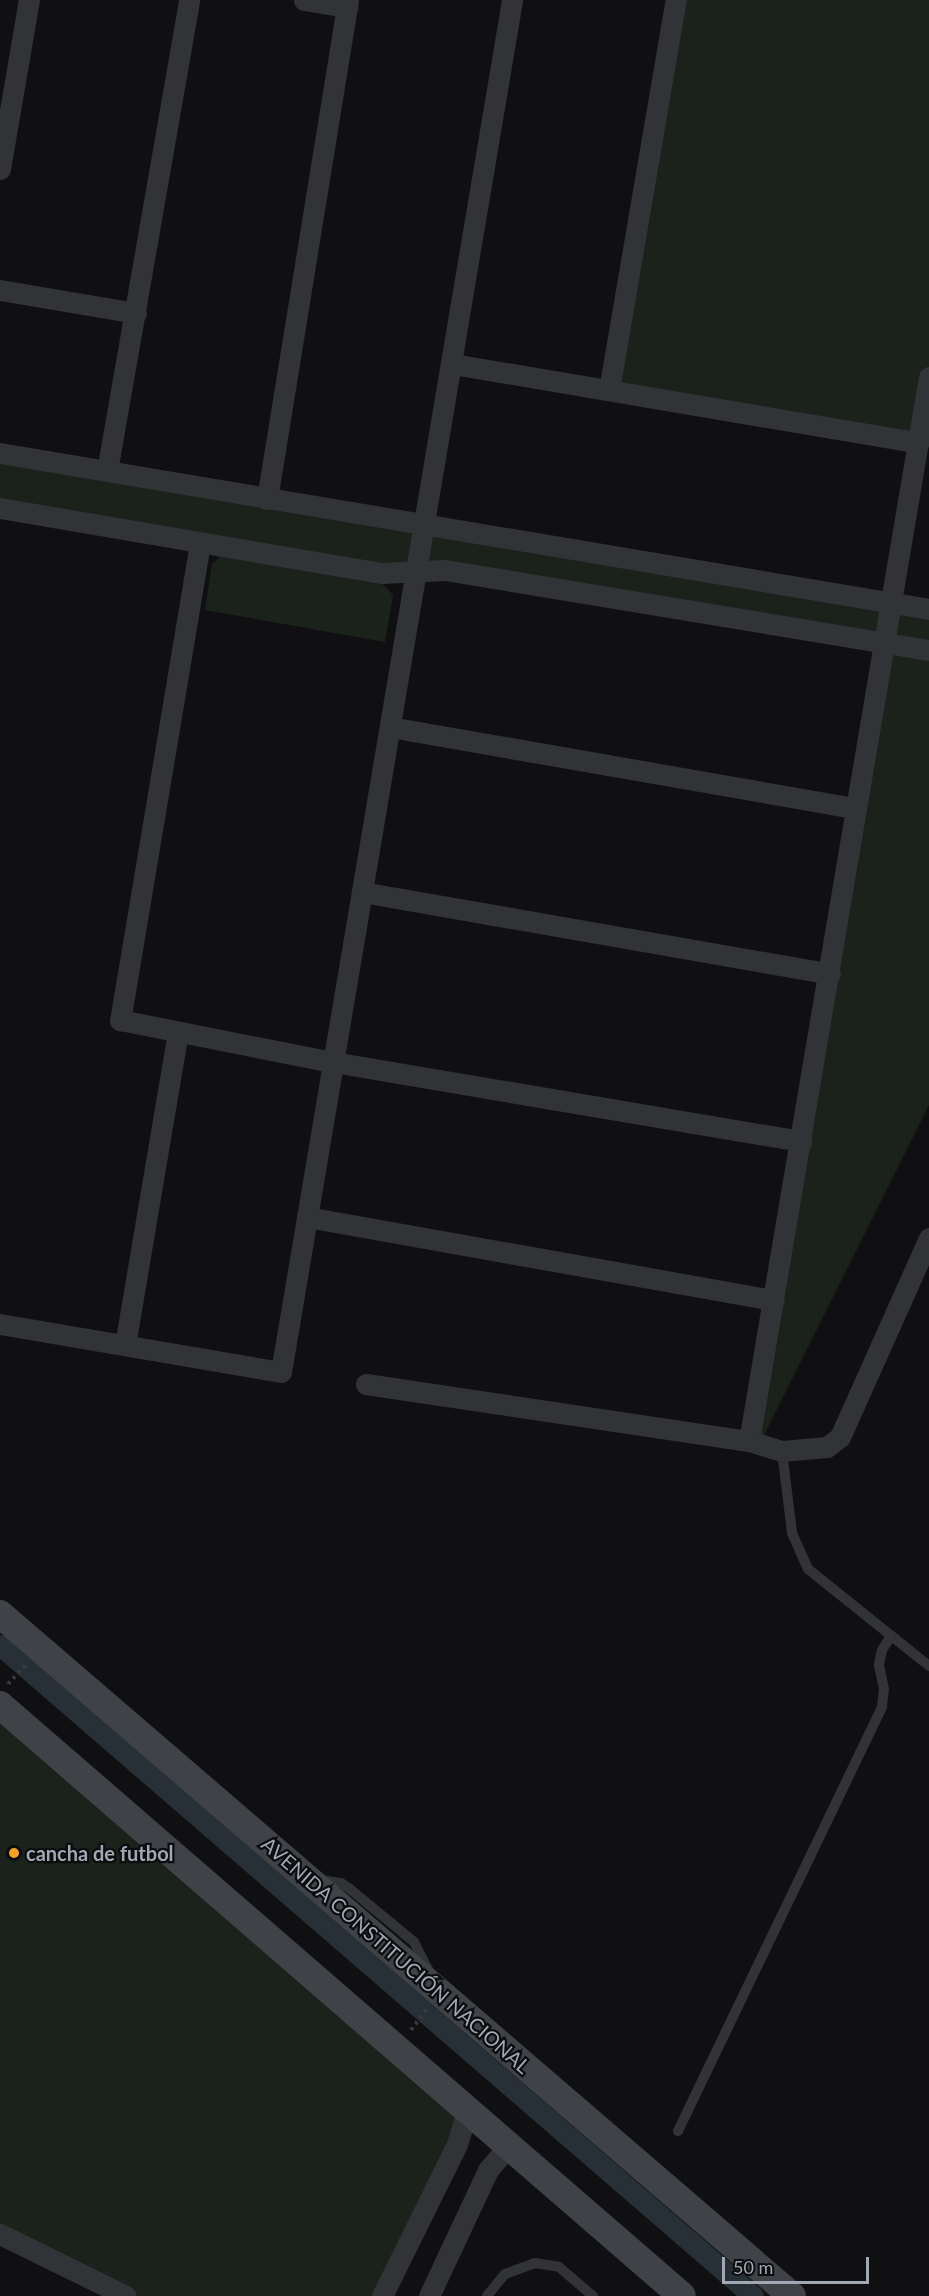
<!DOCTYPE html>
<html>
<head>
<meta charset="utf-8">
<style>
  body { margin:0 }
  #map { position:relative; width:929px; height:2296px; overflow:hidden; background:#101012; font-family:Lato,sans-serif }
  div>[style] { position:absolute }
  .green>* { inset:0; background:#1b221b }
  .canal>* { height:21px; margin:-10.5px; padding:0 10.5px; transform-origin:10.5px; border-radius:10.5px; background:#273036 }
  .path>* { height:4px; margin-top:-2px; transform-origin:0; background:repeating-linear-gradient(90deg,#373a3e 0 3px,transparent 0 7.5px) }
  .lane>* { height:10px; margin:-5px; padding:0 5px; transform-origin:5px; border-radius:5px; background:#313337 }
  .street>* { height:21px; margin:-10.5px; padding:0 10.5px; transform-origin:10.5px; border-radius:10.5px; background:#313337 }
  .secondary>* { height:28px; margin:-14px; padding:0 14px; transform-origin:14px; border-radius:14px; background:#3f4247 }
  .dots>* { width:16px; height:16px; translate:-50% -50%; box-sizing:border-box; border:3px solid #0b0c0d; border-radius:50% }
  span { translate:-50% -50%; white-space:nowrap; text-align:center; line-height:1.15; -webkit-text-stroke:4.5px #0b0c0d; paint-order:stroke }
  .poi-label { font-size:20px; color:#a1a8b3; font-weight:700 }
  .left { translate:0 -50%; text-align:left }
  .street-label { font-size:20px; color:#a1a8b3 }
  .scale { position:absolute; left:722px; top:2257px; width:147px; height:27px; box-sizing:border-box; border:3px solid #a1a8b3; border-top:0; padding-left:8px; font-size:18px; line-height:21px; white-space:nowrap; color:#a1a8b3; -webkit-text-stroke:4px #0b0c0d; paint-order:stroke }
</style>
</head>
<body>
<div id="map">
  <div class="green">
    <div style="clip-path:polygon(676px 0,929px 0,929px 376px,918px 443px,609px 390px)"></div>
    <div style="clip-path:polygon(0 451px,929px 609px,929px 1105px,759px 1445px,749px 1441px,885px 642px,445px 570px,381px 573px,0 508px)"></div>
    <div style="clip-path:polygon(221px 556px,384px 585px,393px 595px,385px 642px,205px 610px,212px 564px)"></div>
    <div style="clip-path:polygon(0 1714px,467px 2111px,380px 2296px,125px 2296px,0 2235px)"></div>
  </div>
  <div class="canal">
    <div style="left:0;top:1645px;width:995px;rotate:40.84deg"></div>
  </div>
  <div class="path">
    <div style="left:8px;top:1684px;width:26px;rotate:-47deg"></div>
    <div style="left:411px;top:2030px;width:25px;rotate:-53deg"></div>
  </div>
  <div class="lane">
    <div style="left:782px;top:1451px;width:83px;rotate:83deg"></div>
    <div style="left:792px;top:1533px;width:39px;rotate:66deg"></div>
    <div style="left:808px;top:1569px;width:155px;rotate:38.7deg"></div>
    <div style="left:319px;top:1880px;width:22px;rotate:8deg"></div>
    <div style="left:341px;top:1883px;width:11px;rotate:34deg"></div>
    <div style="left:350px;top:1889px;width:83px;rotate:39.6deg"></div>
    <div style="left:414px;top:1942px;width:36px;rotate:63deg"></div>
    <div style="left:678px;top:2131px;width:471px;rotate:-64.3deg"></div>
    <div style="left:882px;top:1707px;width:18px;rotate:-84deg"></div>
    <div style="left:884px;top:1689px;width:25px;rotate:-102deg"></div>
    <div style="left:879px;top:1665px;width:15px;rotate:-79deg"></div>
    <div style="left:882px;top:1650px;width:17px;rotate:-57deg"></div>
    <div style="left:487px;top:2296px;width:28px;rotate:-51deg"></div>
    <div style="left:505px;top:2274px;width:32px;rotate:-20deg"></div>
    <div style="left:535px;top:2263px;width:24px;rotate:9deg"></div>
    <div style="left:559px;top:2267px;width:45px;rotate:40.5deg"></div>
  </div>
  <div class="street">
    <div style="left:304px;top:0;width:44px;rotate:9.2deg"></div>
    <div style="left:0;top:169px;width:171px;rotate:-80.3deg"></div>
    <div style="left:0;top:290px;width:138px;rotate:9.6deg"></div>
    <div style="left:453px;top:364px;width:472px;rotate:9.6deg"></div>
    <div style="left:929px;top:377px;width:1079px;rotate:99.6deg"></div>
    <div style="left:749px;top:1441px;width:34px;rotate:17deg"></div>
    <div style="left:782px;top:1451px;width:45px;rotate:-5.1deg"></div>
    <div style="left:827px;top:1447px;width:16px;rotate:-38deg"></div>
    <div style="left:840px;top:1437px;width:218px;rotate:-65.9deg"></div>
    <div style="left:609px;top:390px;width:396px;rotate:-80.3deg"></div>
    <div style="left:0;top:453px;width:942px;rotate:9.53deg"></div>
    <div style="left:107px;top:471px;width:478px;rotate:-80.1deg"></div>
    <div style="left:267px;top:499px;width:506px;rotate:-80.78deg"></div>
    <div style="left:0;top:508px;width:387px;rotate:9.7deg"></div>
    <div style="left:381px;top:573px;width:64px;rotate:-2.7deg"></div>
    <div style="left:445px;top:570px;width:491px;rotate:9.4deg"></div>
    <div style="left:200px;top:543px;width:484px;rotate:99.5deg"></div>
    <div style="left:120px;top:1020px;width:217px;rotate:11.2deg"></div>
    <div style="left:333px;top:1062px;width:475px;rotate:9.6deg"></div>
    <div style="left:390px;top:727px;width:473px;rotate:9.9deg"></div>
    <div style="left:362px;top:892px;width:475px;rotate:9.9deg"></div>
    <div style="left:307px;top:1217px;width:474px;rotate:10.1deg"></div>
    <div style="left:0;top:1324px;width:285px;rotate:9.7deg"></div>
    <div style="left:281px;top:1372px;width:1391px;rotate:-80.44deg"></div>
    <div style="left:125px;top:1345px;width:316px;rotate:-80.4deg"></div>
    <div style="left:366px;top:1384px;width:387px;rotate:8.5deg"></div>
    <div style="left:0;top:2234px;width:140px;rotate:26.2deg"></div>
    <div style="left:382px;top:2296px;width:169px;rotate:-63.7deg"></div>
    <div style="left:457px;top:2144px;width:34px;rotate:-73deg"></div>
    <div style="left:429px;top:2296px;width:139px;rotate:-64.9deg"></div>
    <div style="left:488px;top:2170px;width:31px;rotate:-50deg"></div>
  </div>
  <div class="secondary">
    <div style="left:0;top:1614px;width:1045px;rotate:40.73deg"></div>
    <div style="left:0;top:1705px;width:902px;rotate:40.91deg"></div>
  </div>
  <div class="dots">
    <div style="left:14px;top:1853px;background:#f7a223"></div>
  </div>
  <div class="poi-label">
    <span class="left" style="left:26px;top:1853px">cancha de futbol</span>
  </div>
  <div class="street-label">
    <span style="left:396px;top:1955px;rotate:41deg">AVENIDA CONSTITUCIÓN NACIONAL</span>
  </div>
  <div class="scale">50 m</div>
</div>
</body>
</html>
